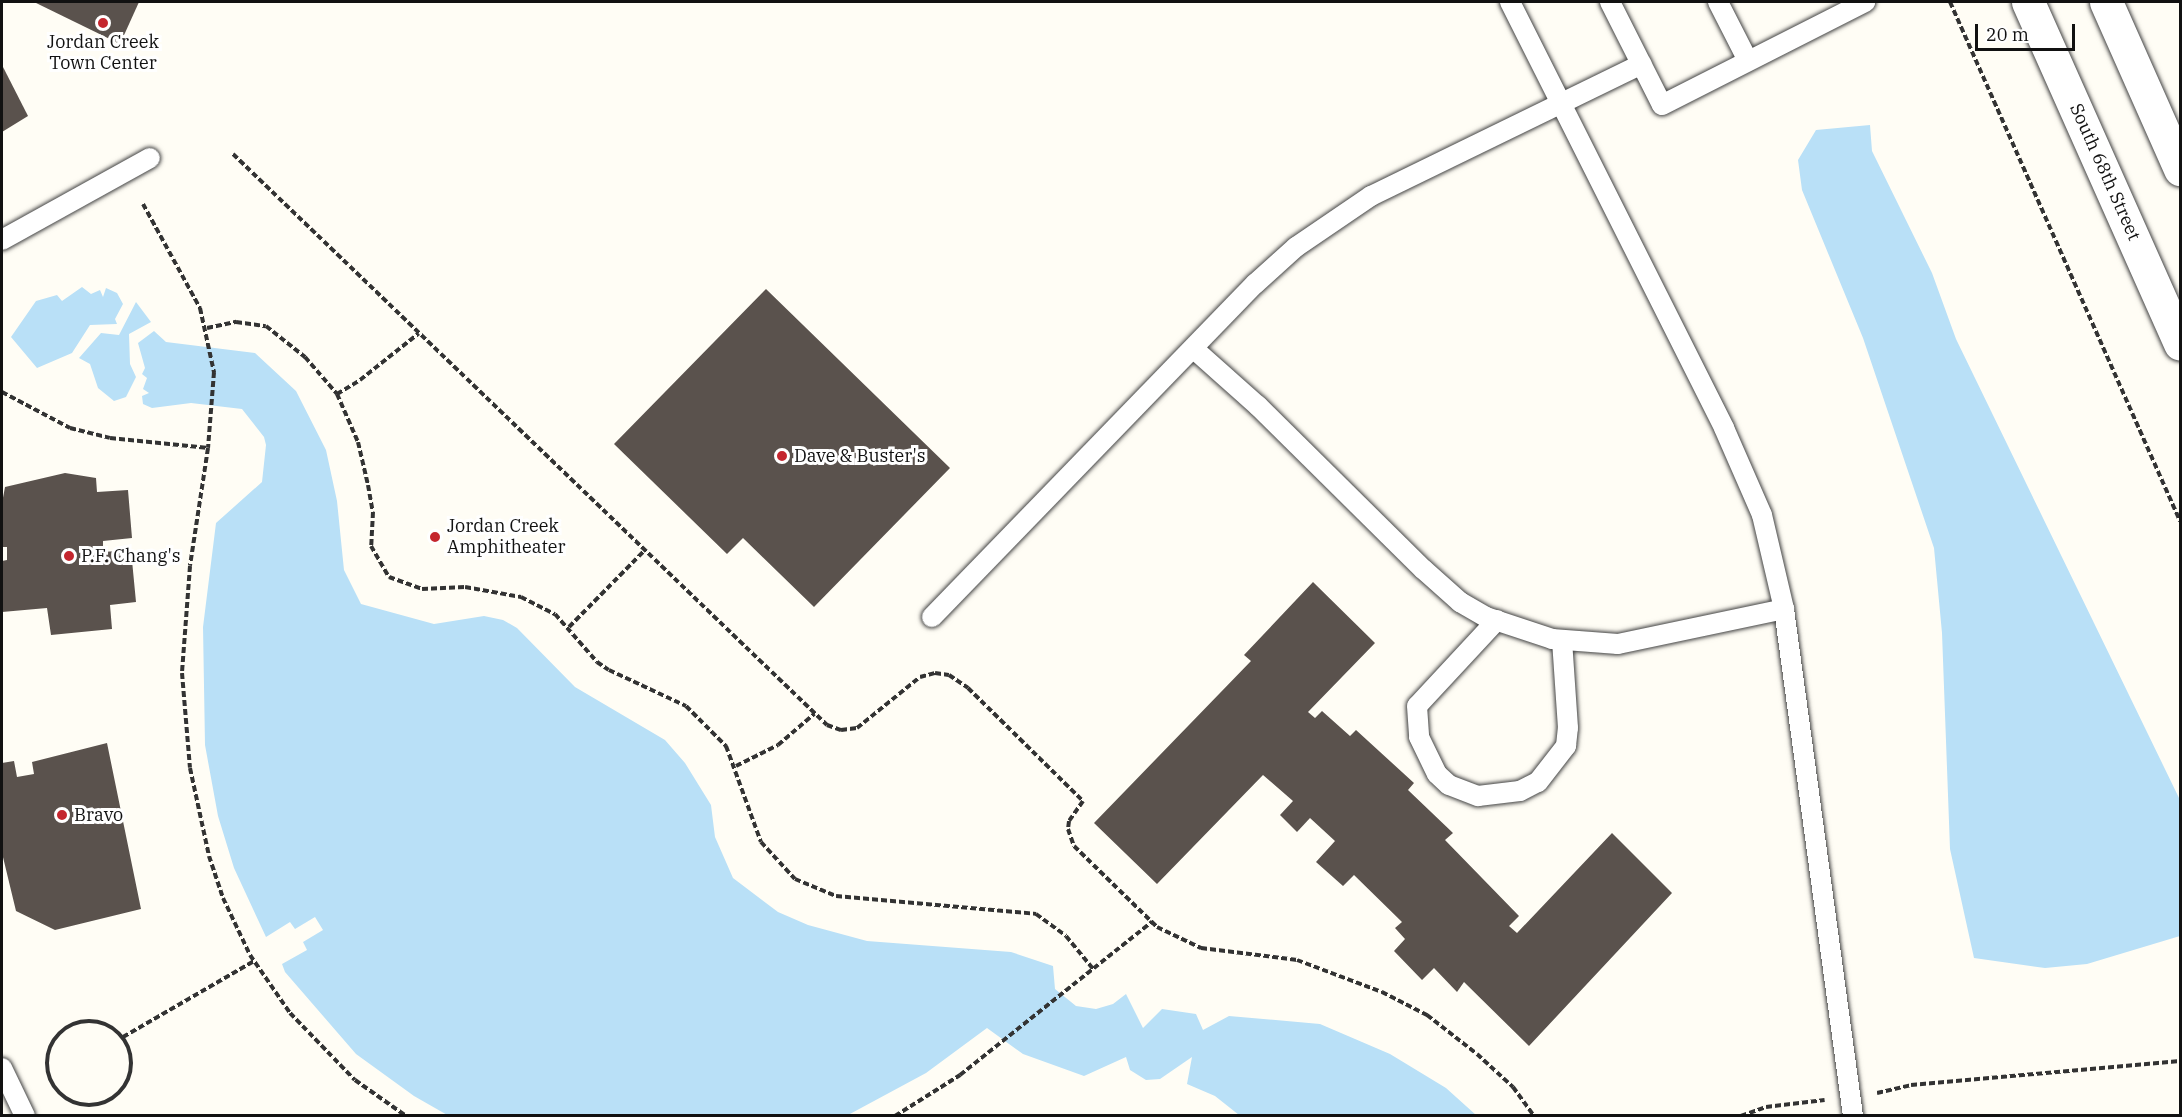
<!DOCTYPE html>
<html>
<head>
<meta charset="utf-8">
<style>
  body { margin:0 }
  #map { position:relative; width:2182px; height:1117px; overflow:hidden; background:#fffdf5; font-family:"IBM Plex Serif",serif }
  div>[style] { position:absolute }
  .water>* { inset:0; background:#b9e0f7 }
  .building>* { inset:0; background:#5a524d }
  .path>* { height:4px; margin-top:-2px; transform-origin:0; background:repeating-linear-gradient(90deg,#333 0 6px,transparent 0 9px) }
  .path>.ring { margin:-2px; padding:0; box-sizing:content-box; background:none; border:4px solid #333; border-radius:50% }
  .roads { filter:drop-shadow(0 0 2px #444) drop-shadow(0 0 2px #444) }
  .service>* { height:20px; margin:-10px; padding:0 10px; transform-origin:10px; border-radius:10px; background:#fff }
  .tertiary>* { height:33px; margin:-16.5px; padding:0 16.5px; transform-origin:16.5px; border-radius:16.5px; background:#fff }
  .dots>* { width:16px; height:16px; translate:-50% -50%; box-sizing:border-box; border:3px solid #fff; border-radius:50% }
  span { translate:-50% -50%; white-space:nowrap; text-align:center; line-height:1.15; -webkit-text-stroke:6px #fff; paint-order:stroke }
  .poi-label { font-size:18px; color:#111 }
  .left { translate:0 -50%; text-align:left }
  .street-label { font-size:18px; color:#111 }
  .frame { position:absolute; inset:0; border:3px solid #111; pointer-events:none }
  .scale { position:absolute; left:1975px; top:24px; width:100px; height:27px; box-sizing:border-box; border:3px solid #111; border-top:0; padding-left:8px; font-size:18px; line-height:21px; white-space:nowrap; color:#111; -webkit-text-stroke:4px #fff; paint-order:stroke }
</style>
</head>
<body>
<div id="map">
  <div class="water">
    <div style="clip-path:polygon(1870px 125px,1872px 151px,1932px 273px,1956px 339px,2180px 800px,2180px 936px,2087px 964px,2045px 968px,1974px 958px,1950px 849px,1942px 633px,1934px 548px,1863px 338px,1802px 190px,1798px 160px,1816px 130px)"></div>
    <div style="clip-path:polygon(82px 287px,91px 294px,100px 290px,103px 297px,106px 288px,117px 293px,123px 304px,115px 319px,117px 324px,90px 325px,72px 353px,37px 368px,11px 337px,36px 301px,57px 295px,62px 301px)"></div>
    <div style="clip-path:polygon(136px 302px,151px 322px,129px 334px,130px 364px,136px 377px,126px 397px,114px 401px,98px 388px,90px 364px,79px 358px,101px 333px,119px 335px)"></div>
    <div style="clip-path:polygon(154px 331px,166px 342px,255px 353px,296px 391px,326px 450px,337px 501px,344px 570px,361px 604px,434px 624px,484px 616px,503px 620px,517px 628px,575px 687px,665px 740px,685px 763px,711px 805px,715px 837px,733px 878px,778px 912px,808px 925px,867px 941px,1011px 952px,1053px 966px,1055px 989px,1076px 1006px,1096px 1009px,1113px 1004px,1126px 994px,1143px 1028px,1162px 1009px,1196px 1014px,1203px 1030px,1229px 1016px,1320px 1024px,1390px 1054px,1446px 1088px,1476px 1115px,1239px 1115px,1215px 1096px,1187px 1084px,1192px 1057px,1160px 1079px,1146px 1080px,1130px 1070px,1126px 1057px,1084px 1076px,1023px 1054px,987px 1028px,926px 1073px,848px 1115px,449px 1116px,414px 1096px,356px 1054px,285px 972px,282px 964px,307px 950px,303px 942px,323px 930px,315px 917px,295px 929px,290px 922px,266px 937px,234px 868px,218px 816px,205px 745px,203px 627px,216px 523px,262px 482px,266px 445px,264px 437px,242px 409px,191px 403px,152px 408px,143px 404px,142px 396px,149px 393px,143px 389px,147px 378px,142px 374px,145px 368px,138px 343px)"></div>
  </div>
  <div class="building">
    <div style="clip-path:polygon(34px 2px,139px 2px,120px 44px)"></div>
    <div style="clip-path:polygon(2px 65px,28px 116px,2px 132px)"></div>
    <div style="clip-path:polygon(766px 289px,950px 468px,814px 607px,743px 538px,727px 554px,614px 444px)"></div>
    <div style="clip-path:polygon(65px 473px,96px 478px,97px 492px,128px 490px,132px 538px,103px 541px,103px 552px,131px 550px,136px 602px,110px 605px,112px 629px,51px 635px,47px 608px,2px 612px,2px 561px,7px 560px,7px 547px,2px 547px,2px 503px,5px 487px)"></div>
    <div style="clip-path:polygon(1313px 582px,1375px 643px,1308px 712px,1315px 718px,1322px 711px,1350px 736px,1356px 730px,1414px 783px,1408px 790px,1453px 833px,1445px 840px,1519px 916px,1509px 926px,1517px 933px,1612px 833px,1672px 893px,1529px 1046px,1464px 982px,1457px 992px,1434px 968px,1422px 980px,1394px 951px,1405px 939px,1395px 928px,1402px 922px,1354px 875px,1343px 886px,1316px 862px,1335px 841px,1310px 818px,1297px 832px,1280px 815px,1293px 801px,1263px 775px,1157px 884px,1094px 823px,1251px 661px,1244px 655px)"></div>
    <div style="clip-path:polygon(107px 743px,141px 909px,55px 930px,16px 911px,2px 853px,2px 763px,14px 761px,17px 777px,34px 774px,32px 762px)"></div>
  </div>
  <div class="path">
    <div style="left:1950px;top:2px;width:568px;rotate:66.1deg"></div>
    <div style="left:233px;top:154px;width:824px;rotate:43.87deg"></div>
    <div style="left:827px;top:725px;width:15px;rotate:20deg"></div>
    <div style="left:841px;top:730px;width:16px;rotate:-7deg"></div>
    <div style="left:857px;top:728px;width:81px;rotate:-39deg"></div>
    <div style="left:920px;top:677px;width:16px;rotate:-15deg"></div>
    <div style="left:935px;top:673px;width:14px;rotate:8deg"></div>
    <div style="left:949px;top:675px;width:23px;rotate:34deg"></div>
    <div style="left:968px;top:688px;width:161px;rotate:44.5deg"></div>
    <div style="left:1083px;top:801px;width:24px;rotate:125deg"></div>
    <div style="left:1069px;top:821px;width:8px;rotate:97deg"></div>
    <div style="left:1068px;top:829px;width:18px;rotate:71deg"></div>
    <div style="left:1074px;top:846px;width:116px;rotate:44.3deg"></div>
    <div style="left:1157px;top:927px;width:49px;rotate:25.5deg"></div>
    <div style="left:1201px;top:948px;width:97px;rotate:7.1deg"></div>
    <div style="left:1297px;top:960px;width:91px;rotate:20.6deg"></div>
    <div style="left:1382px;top:992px;width:51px;rotate:27.1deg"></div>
    <div style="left:1427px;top:1015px;width:63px;rotate:38deg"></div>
    <div style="left:1477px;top:1054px;width:49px;rotate:42.5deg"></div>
    <div style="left:1513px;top:1087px;width:36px;rotate:54deg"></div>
    <div style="left:143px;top:204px;width:119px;rotate:61.3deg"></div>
    <div style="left:200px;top:308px;width:66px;rotate:77.7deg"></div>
    <div style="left:214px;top:372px;width:76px;rotate:94.5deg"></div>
    <div style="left:208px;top:448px;width:119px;rotate:98.7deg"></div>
    <div style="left:190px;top:566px;width:107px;rotate:94.3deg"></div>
    <div style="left:182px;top:673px;width:95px;rotate:85.2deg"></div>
    <div style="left:190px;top:768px;width:90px;rotate:77.8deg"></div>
    <div style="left:209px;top:856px;width:44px;rotate:71.6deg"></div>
    <div style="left:223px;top:898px;width:63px;rotate:64.7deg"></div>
    <div style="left:250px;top:955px;width:70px;rotate:55.4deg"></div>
    <div style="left:290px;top:1013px;width:93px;rotate:45.9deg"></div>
    <div style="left:355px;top:1080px;width:62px;rotate:35.2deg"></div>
    <div style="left:207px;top:328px;width:30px;rotate:-12deg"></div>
    <div style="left:236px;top:322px;width:30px;rotate:8deg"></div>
    <div style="left:266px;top:326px;width:50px;rotate:38.5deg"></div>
    <div style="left:305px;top:357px;width:49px;rotate:49.1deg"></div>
    <div style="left:337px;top:394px;width:52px;rotate:66.4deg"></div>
    <div style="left:358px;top:442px;width:44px;rotate:76.9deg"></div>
    <div style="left:368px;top:485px;width:27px;rotate:80deg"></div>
    <div style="left:373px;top:512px;width:34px;rotate:93deg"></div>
    <div style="left:371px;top:546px;width:36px;rotate:60deg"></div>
    <div style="left:389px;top:577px;width:35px;rotate:20deg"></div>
    <div style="left:422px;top:589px;width:43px;rotate:-2.7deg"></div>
    <div style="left:465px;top:587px;width:57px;rotate:10.1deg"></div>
    <div style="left:521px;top:597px;width:38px;rotate:27deg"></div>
    <div style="left:555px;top:614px;width:64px;rotate:48.8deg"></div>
    <div style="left:597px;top:662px;width:14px;rotate:34deg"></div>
    <div style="left:609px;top:670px;width:85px;rotate:25.1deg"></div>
    <div style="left:686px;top:706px;width:57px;rotate:45deg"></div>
    <div style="left:726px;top:746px;width:102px;rotate:70deg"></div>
    <div style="left:761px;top:842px;width:50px;rotate:47.4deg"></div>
    <div style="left:795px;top:879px;width:44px;rotate:22.5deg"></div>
    <div style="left:836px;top:896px;width:201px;rotate:5.1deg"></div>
    <div style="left:1036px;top:914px;width:37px;rotate:36deg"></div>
    <div style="left:1066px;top:936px;width:44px;rotate:50.5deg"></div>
    <div style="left:2px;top:392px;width:77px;rotate:27.9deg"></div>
    <div style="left:70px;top:428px;width:41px;rotate:14deg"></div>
    <div style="left:110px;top:438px;width:99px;rotate:5.8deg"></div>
    <div style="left:337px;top:394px;width:27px;rotate:-31deg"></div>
    <div style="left:360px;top:380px;width:75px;rotate:-38.5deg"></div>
    <div style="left:569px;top:627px;width:108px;rotate:-45.4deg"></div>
    <div style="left:736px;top:766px;width:47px;rotate:-26.6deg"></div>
    <div style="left:778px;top:745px;width:48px;rotate:-40.7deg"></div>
    <div class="ring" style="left:47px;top:1021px;width:80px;height:80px"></div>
    <div style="left:123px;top:1037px;width:151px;rotate:-30.1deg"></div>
    <div style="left:1877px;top:1093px;width:35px;rotate:-13deg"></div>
    <div style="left:1911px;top:1085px;width:270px;rotate:-5.1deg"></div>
    <div style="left:895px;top:1116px;width:77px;rotate:-32.2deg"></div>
    <div style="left:960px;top:1075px;width:246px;rotate:-38.6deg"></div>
    <div style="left:1741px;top:1116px;width:27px;rotate:-20deg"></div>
    <div style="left:1766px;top:1107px;width:59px;rotate:-6.8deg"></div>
  </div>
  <div class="roads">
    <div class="service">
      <div style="left:1510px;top:2px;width:477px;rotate:63.3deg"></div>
      <div style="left:1724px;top:428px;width:95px;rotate:66.4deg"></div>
      <div style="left:1762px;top:515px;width:97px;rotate:76.8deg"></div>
      <div style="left:1784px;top:609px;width:512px;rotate:82.25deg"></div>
      <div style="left:1610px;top:2px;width:115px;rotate:63.2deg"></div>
      <div style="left:1662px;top:105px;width:228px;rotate:-26.9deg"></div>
      <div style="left:1718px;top:2px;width:66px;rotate:63deg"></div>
      <div style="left:2px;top:240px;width:169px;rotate:-29deg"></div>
      <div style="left:1194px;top:349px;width:86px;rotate:41.7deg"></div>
      <div style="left:1258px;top:406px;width:232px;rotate:44.7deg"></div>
      <div style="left:1423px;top:569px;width:50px;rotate:41.7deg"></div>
      <div style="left:1460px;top:602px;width:30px;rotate:30deg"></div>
      <div style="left:1486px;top:617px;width:70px;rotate:18.4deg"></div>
      <div style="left:1552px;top:639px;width:66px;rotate:4.3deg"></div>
      <div style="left:1618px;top:644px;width:170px;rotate:-11.9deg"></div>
      <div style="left:932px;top:617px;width:464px;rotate:-45.9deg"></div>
      <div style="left:1255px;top:284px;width:55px;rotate:-42.1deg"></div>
      <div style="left:1296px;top:247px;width:91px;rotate:-34.2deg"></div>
      <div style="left:1371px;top:196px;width:301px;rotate:-26deg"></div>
      <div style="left:1497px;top:620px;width:117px;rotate:132.9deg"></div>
      <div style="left:1417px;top:706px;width:31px;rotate:86deg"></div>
      <div style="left:1419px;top:737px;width:41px;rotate:64.1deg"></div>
      <div style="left:1437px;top:774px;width:16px;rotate:43deg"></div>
      <div style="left:1449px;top:785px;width:31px;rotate:21deg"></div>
      <div style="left:1478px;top:796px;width:42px;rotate:-6.8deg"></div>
      <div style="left:1520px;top:791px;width:20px;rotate:-27deg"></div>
      <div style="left:1538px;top:782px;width:46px;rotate:-52.1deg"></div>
      <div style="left:1566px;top:746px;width:18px;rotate:-84deg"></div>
      <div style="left:1568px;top:728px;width:88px;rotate:-93.9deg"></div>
      <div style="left:2px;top:1068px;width:53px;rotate:64.4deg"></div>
    </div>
    <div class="tertiary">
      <div style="left:2028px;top:2px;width:374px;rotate:66deg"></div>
      <div style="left:2106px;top:2px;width:183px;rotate:66.1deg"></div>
    </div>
  </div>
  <div class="dots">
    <div style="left:103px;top:23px;background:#c4262e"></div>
    <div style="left:782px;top:456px;background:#c4262e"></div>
    <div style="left:435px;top:537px;background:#c4262e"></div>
    <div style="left:69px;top:556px;background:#c4262e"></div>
    <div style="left:62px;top:815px;background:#c4262e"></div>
  </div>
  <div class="poi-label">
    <span style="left:103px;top:53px">Jordan Creek<br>Town Center</span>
    <span class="left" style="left:794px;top:456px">Dave &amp; Buster's</span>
    <span class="left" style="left:447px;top:537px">Jordan Creek<br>Amphitheater</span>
    <span class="left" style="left:81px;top:556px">P.F. Chang's</span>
    <span class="left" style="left:74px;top:815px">Bravo</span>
  </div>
  <div class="street-label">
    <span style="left:2105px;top:172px;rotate:66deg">South 68th Street</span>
  </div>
  <div class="frame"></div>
  <div class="scale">20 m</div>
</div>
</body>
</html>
